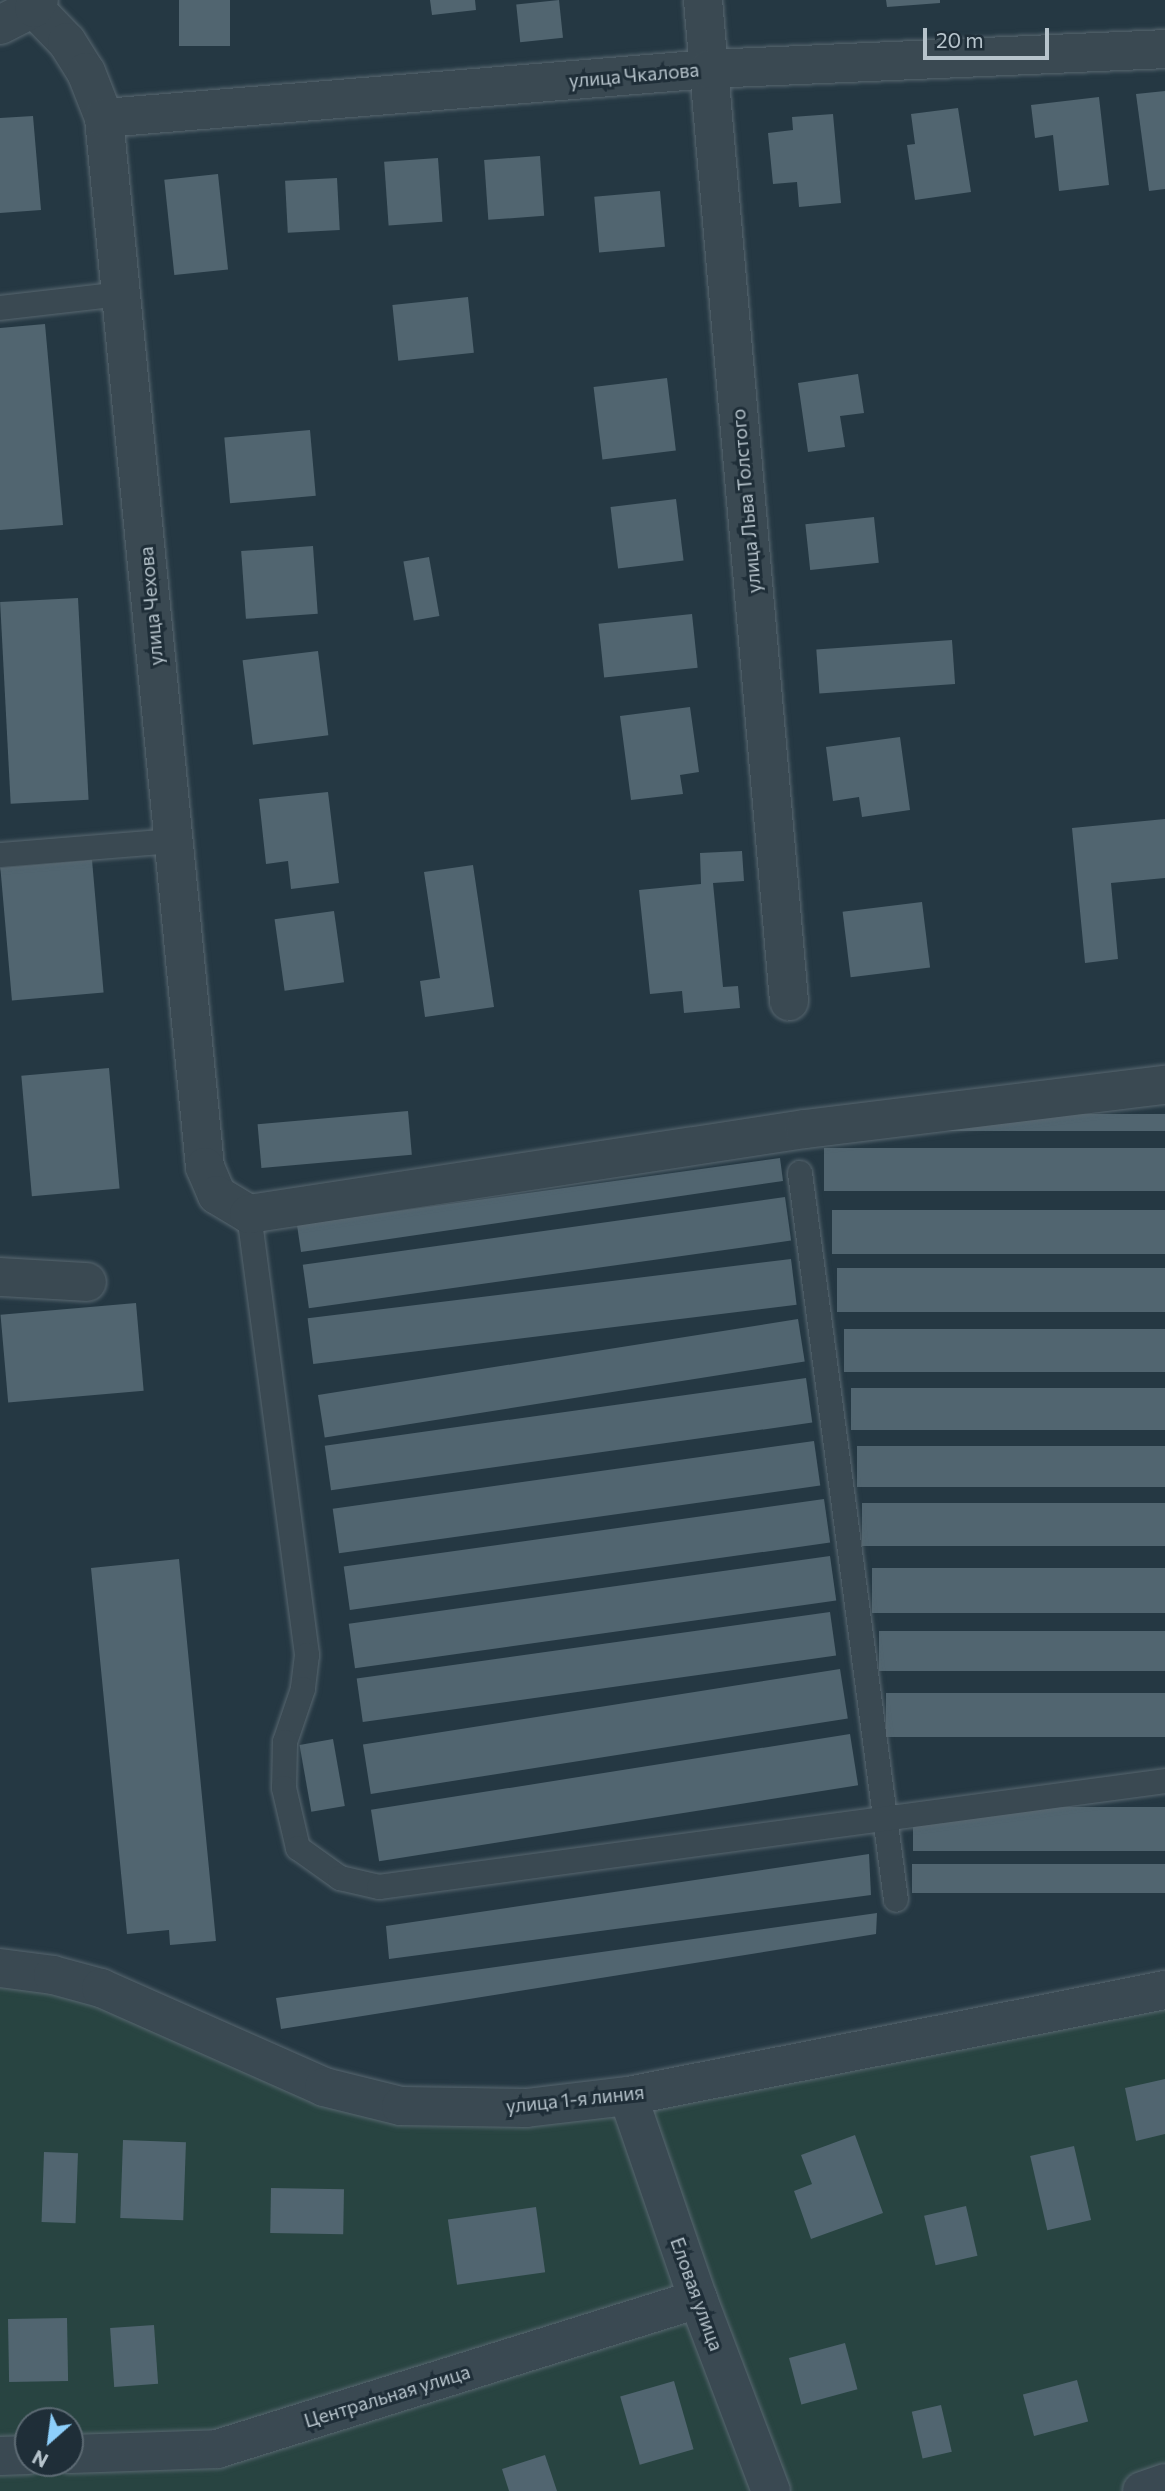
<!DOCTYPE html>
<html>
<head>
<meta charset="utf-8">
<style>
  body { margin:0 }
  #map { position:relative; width:1165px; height:2491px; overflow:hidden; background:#253843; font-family:Commissioner,sans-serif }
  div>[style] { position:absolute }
  .green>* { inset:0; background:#284441 }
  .building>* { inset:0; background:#516570; transform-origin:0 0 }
  .roads { filter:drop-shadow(0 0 2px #586770) drop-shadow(0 0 2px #586770) }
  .lane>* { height:24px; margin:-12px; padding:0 12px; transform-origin:12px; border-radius:12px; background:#3a4952 }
  .street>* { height:38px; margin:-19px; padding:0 19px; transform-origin:19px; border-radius:19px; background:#3a4952 }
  span { translate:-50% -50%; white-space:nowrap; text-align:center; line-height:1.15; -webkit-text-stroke:6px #1f2e38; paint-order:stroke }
  .street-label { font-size:19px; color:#b7c4cc }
  .north { position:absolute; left:14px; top:2407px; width:70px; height:70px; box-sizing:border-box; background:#1f2e38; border:2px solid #5c6a73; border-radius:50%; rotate:208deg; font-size:19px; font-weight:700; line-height:28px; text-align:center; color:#b7c4cc }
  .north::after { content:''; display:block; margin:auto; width:24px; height:32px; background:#8dcffb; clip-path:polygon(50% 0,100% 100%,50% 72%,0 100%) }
  .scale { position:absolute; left:923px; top:28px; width:126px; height:32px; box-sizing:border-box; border:4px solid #b7c4cc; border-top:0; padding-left:9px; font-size:21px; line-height:24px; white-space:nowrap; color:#b7c4cc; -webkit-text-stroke:5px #1f2e38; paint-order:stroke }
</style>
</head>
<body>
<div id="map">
  <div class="green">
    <div style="clip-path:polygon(evenodd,0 1956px,424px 2115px,1165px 1991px,1165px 2491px,0 2491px,0 1956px,28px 2421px,70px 2421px,70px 2463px,28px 2463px,28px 2421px)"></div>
  </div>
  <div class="building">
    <div style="left:179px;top:0;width:51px;height:46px"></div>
    <div style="clip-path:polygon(430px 0,475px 0,476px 10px,432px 15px)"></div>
    <div style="left:559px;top:0;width:38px;height:43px;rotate:84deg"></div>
    <div style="clip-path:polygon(886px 0,940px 0,940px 3px,887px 7px)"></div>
    <div style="clip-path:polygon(1165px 91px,1165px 189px,1149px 191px,1136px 94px)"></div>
    <div style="clip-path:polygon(1099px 97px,1109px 185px,1059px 191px,1053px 135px,1035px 138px,1031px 105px)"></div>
    <div style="clip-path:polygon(958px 108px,971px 192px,915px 200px,907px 145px,915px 144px,911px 114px)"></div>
    <div style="clip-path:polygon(833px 114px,841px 203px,799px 207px,797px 182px,773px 184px,768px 133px,793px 130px,792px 117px)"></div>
    <div style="clip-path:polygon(33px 116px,41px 210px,0 213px,0 118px)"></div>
    <div style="left:540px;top:156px;width:60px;height:56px;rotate:86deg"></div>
    <div style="left:438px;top:158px;width:64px;height:54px;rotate:86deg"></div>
    <div style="left:218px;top:174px;width:96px;height:54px;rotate:84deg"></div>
    <div style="left:337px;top:178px;width:52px;height:52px;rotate:87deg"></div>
    <div style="left:660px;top:191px;width:56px;height:66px;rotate:85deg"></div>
    <div style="left:468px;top:297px;width:56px;height:76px;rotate:84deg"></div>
    <div style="clip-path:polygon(45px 324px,63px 525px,0 530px,0 328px)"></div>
    <div style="clip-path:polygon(858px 374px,864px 413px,840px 416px,845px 447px,808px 452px,798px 383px)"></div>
    <div style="left:667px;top:378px;width:73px;height:74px;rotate:83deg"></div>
    <div style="left:310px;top:430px;width:66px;height:86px;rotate:85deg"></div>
    <div style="left:676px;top:499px;width:62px;height:66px;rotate:83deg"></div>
    <div style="left:874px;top:517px;width:46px;height:69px;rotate:84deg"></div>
    <div style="left:313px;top:546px;width:68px;height:72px;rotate:86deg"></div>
    <div style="left:429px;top:557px;width:60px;height:26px;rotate:80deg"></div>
    <div style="left:78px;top:598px;width:202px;height:78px;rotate:87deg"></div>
    <div style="left:692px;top:614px;width:54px;height:94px;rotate:84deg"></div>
    <div style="left:952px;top:640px;width:44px;height:136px;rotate:86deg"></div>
    <div style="left:318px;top:651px;width:85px;height:76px;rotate:83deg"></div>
    <div style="clip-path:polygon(690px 707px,699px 772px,680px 775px,683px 794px,631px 800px,620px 716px)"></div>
    <div style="clip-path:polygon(900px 737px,910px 810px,862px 817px,859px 797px,833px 801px,826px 747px)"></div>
    <div style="clip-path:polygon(328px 792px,339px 883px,291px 889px,288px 861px,266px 864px,259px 799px)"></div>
    <div style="clip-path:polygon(1165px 819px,1165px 878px,1111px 883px,1118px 959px,1085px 963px,1072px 828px)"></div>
    <div style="clip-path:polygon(742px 851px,744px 881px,713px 883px,723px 987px,738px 986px,740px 1008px,684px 1013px,682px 991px,650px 994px,639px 890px,701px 884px,700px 853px)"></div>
    <div style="left:92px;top:860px;width:133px;height:92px;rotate:85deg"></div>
    <div style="clip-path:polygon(473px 865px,494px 1007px,425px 1017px,420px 981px,440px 978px,424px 872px)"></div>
    <div style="left:922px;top:902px;width:66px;height:80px;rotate:83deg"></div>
    <div style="left:334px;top:911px;width:72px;height:60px;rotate:82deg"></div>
    <div style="left:109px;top:1068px;width:121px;height:88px;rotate:85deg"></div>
    <div style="left:408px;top:1111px;width:44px;height:151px;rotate:85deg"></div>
    <div style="left:1165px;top:1114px;width:17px;height:346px;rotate:90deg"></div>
    <div style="left:1165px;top:1148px;width:43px;height:341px;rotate:90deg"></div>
    <div style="clip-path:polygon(780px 1158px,783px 1181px,301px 1252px,297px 1225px)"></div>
    <div style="left:785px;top:1197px;width:44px;height:487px;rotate:82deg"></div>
    <div style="left:1165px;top:1210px;width:44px;height:333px;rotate:90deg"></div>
    <div style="left:791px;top:1259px;width:46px;height:487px;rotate:83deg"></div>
    <div style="left:1165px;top:1268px;width:44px;height:328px;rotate:90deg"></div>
    <div style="left:136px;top:1303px;width:88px;height:136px;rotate:85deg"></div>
    <div style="left:798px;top:1319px;width:43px;height:486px;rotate:81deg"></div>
    <div style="left:1165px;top:1329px;width:43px;height:321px;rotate:90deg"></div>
    <div style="left:806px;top:1378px;width:45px;height:486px;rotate:82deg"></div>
    <div style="left:1165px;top:1388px;width:42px;height:314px;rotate:90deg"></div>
    <div style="left:814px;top:1441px;width:45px;height:486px;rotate:82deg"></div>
    <div style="left:1165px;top:1446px;width:41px;height:308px;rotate:90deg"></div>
    <div style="left:824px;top:1499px;width:44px;height:485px;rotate:82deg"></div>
    <div style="left:1165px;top:1503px;width:43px;height:303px;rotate:90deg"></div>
    <div style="left:830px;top:1556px;width:45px;height:486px;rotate:82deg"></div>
    <div style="clip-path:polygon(179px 1559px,216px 1941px,170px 1945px,169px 1930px,127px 1934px,91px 1568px)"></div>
    <div style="left:1165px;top:1568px;width:45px;height:293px;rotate:90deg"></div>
    <div style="left:830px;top:1612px;width:44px;height:478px;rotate:82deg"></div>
    <div style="left:1165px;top:1631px;width:40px;height:286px;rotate:90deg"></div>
    <div style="left:840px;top:1669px;width:50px;height:483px;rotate:81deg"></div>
    <div style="left:1165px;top:1693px;width:44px;height:279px;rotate:90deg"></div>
    <div style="left:850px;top:1734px;width:52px;height:485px;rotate:81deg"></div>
    <div style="left:333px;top:1739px;width:68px;height:34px;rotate:80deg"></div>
    <div style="left:1165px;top:1807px;width:44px;height:252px;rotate:90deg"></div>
    <div style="clip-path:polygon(869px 1854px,871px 1895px,389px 1959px,386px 1926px)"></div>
    <div style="left:1165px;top:1864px;width:29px;height:253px;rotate:90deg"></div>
    <div style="clip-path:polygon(877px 1913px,876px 1934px,281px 2029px,276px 1998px)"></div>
    <div style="clip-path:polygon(1165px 2079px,1165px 2134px,1136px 2141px,1125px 2088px)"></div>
    <div style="clip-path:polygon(855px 2135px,883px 2213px,811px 2239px,794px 2191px,812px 2184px,801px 2155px)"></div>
    <div style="left:123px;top:2140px;width:63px;height:78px;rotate:2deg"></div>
    <div style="left:1074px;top:2146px;width:76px;height:45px;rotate:77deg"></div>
    <div style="left:44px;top:2152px;width:34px;height:70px;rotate:2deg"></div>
    <div style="left:271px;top:2188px;width:73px;height:45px;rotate:1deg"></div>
    <div style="left:966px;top:2206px;width:51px;height:43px;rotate:77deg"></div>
    <div style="left:536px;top:2207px;width:66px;height:89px;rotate:82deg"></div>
    <div style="left:67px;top:2318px;width:63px;height:59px;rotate:89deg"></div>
    <div style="left:154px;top:2325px;width:59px;height:44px;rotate:86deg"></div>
    <div style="left:845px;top:2343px;width:48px;height:58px;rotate:75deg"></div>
    <div style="left:1077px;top:2380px;width:43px;height:56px;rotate:75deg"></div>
    <div style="left:674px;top:2381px;width:71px;height:56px;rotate:74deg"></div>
    <div style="left:941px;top:2405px;width:48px;height:30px;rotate:77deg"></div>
    <div style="clip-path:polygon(545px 2455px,557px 2491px,509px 2491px,502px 2469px)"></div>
  </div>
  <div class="roads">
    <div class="lane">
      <div style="left:0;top:308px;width:122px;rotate:-6.6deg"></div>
      <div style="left:0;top:855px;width:174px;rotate:-4.6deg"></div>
      <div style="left:800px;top:1173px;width:733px;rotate:82.48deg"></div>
      <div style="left:249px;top:1214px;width:445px;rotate:82.5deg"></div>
      <div style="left:307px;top:1655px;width:34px;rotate:97deg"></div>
      <div style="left:303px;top:1689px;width:56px;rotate:108.8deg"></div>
      <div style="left:285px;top:1742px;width:46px;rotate:91.2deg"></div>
      <div style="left:284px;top:1788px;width:62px;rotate:76.9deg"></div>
      <div style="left:298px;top:1848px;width:52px;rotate:35.5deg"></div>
      <div style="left:340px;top:1878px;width:40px;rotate:13deg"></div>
      <div style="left:379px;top:1887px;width:793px;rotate:-7.68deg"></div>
    </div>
    <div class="street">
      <div style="left:703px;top:0;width:1005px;rotate:85.09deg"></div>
      <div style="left:34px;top:8px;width:47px;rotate:45.9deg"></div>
      <div style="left:67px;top:42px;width:36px;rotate:58deg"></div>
      <div style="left:86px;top:72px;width:49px;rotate:68.6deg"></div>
      <div style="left:104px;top:118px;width:1054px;rotate:84.5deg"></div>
      <div style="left:205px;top:1167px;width:30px;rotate:67deg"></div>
      <div style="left:217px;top:1195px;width:37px;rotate:31deg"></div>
      <div style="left:249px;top:1214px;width:562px;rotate:-8.69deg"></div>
      <div style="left:805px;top:1129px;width:363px;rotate:-7deg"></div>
      <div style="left:0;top:25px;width:38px;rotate:-27deg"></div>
      <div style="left:34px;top:8px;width:9px;rotate:-58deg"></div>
      <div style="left:104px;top:118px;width:607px;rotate:-4.63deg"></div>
      <div style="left:709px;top:69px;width:456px;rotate:-2.5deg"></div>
      <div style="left:0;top:1277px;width:87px;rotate:3.3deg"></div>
      <div style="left:0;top:1968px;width:53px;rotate:7.5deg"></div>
      <div style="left:53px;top:1975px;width:50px;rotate:15.2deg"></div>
      <div style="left:101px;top:1988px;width:244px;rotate:23.9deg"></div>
      <div style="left:324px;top:2087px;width:79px;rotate:13.9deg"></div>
      <div style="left:401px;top:2106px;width:125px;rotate:0.9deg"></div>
      <div style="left:526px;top:2108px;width:103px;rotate:-6.7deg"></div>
      <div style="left:628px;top:2096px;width:547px;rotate:-11.17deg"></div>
      <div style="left:628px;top:2096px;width:215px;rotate:71deg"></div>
      <div style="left:698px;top:2299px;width:205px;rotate:69.2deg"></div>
      <div style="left:70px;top:2454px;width:147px;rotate:-1.9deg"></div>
      <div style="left:217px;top:2449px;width:504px;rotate:-17.32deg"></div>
      <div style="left:0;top:2456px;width:28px;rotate:-2deg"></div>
      <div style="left:1142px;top:2491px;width:24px;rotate:-19deg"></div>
    </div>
  </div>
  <div class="street-label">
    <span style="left:634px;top:75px;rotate:-5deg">улица Чкалова</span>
    <span style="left:746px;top:501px;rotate:-95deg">улица Льва Толстого</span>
    <span style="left:151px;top:606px;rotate:-95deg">улица Чехова</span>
    <span style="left:575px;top:2099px;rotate:-6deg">улица 1-я линия</span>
    <span style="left:697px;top:2294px;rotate:70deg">Еловая улица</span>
    <span style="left:387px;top:2396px;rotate:-17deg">Центральная улица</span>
  </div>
  <div class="north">N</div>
  <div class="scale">20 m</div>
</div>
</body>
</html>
